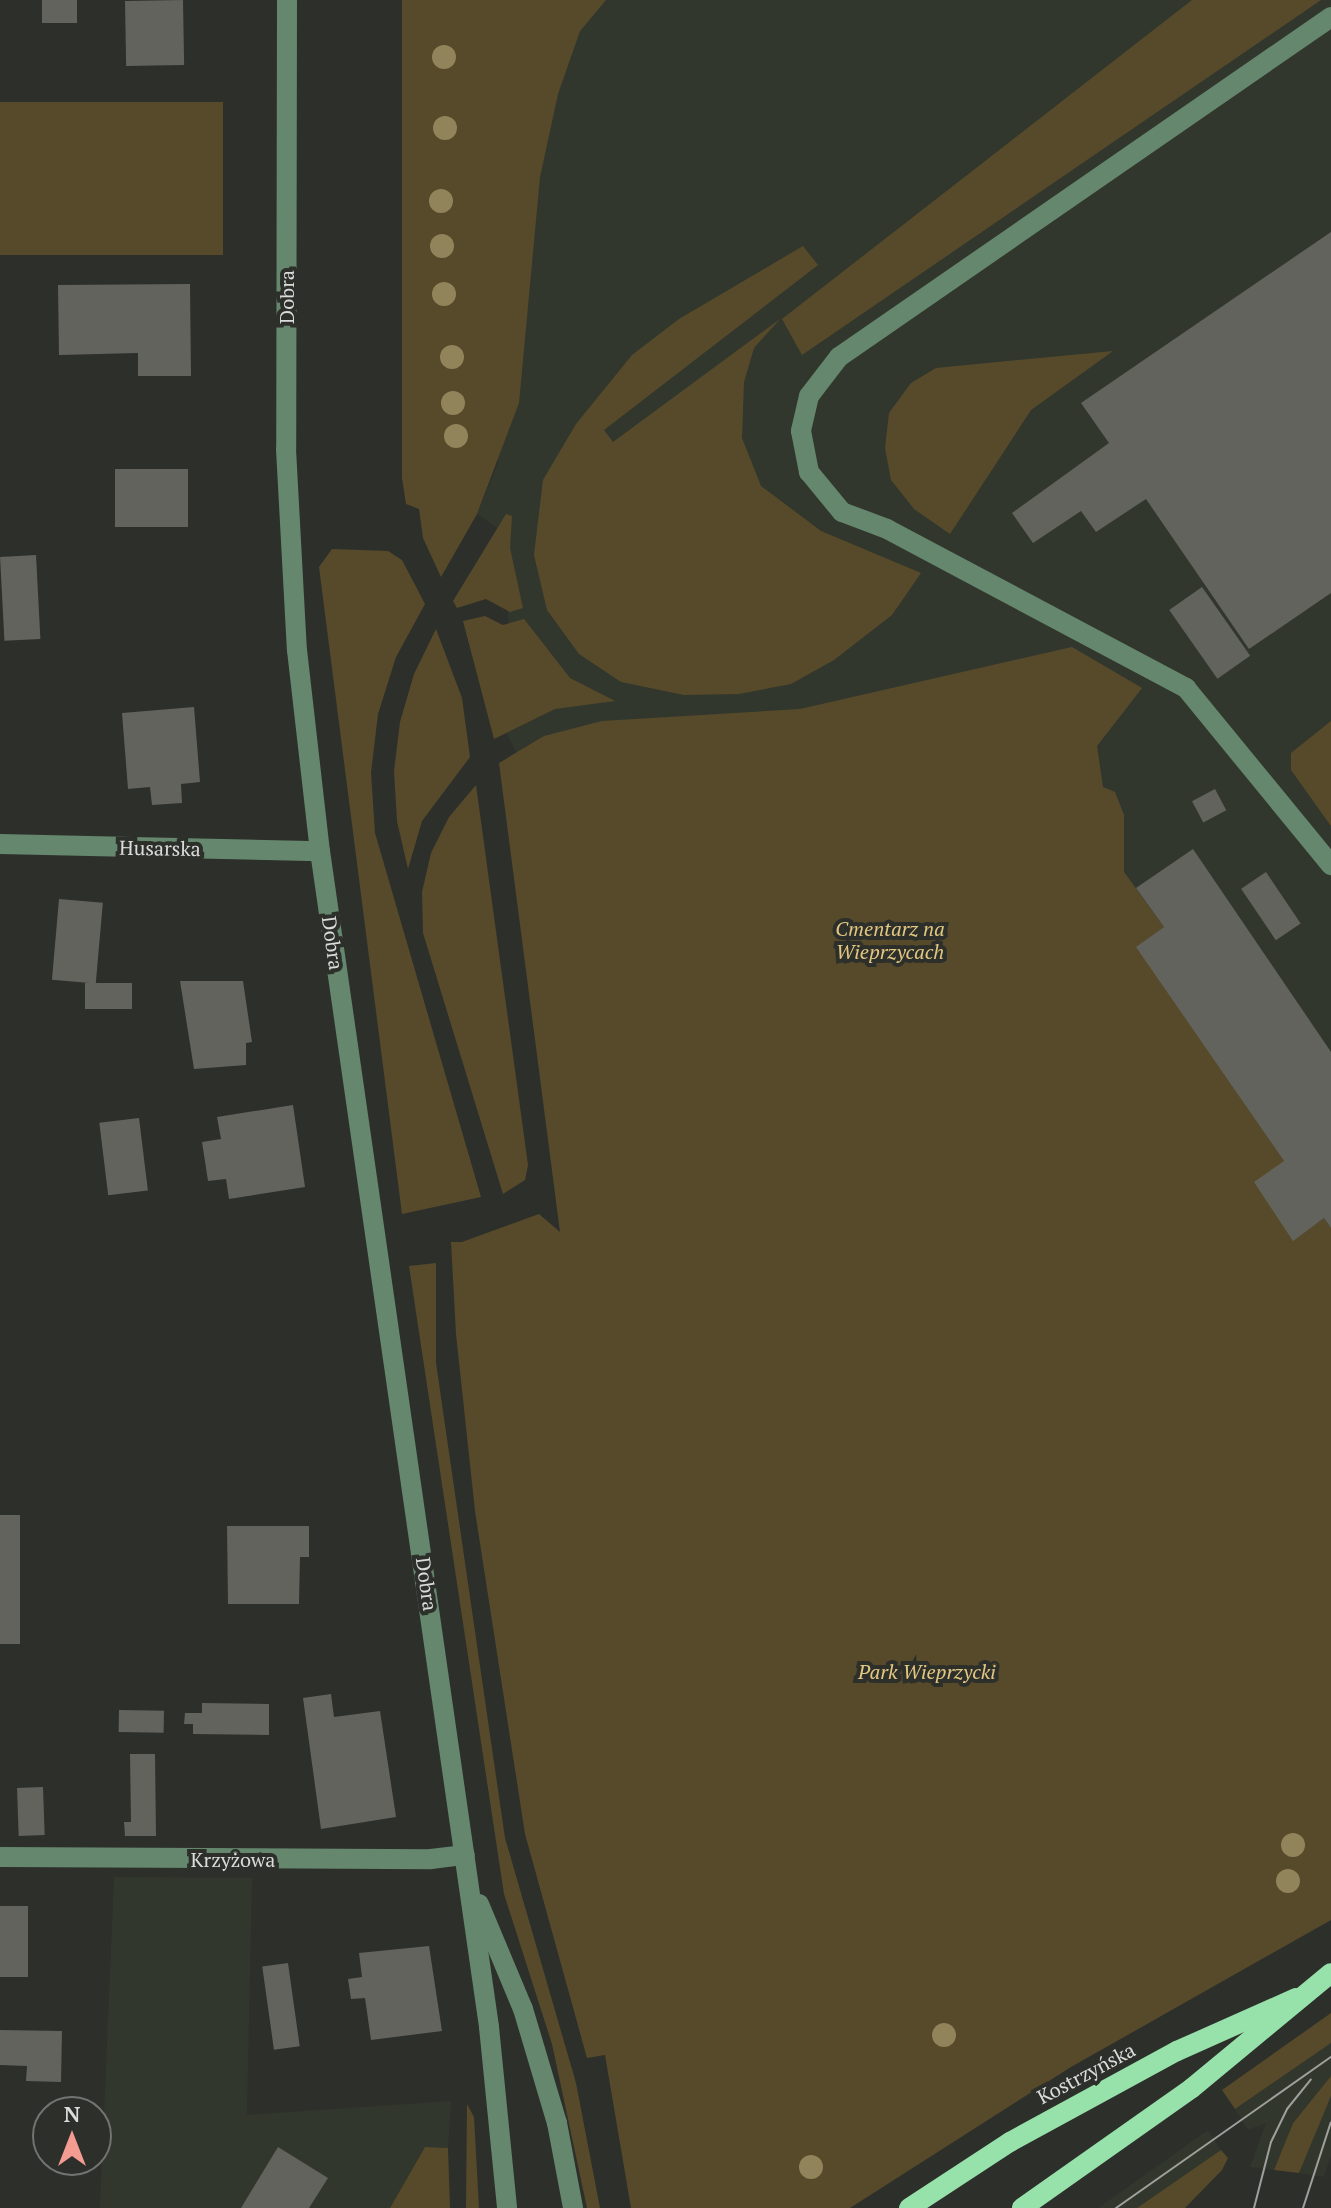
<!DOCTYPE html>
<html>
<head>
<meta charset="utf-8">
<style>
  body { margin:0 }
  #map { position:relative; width:1331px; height:2208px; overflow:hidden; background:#2d2f2b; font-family:"PT Serif",serif }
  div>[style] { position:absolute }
  .built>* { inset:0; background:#32372d }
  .green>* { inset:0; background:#574a2a; transform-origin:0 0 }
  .building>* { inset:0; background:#63635e; transform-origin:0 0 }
  .minor>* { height:20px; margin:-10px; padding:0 10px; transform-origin:10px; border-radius:10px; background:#65876d }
  .major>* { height:20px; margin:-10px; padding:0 10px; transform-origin:10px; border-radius:10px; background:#97e1aa }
  .tram>* { height:2px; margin:-1px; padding:0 1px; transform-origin:1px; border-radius:1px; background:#9ea09d }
  .trees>* { width:24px; height:24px; margin:-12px; border-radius:50%; background:#91835a }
  span { translate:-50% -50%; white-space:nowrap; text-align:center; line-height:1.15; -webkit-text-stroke:8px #2d2f2b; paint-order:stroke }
  .street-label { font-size:20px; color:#dadcd9 }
  .park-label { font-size:20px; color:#e3c780; font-style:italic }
  .north { position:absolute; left:32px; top:2096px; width:80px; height:80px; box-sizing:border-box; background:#2d2f2b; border:2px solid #727471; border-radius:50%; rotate:0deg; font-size:22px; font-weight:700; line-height:32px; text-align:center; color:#dadcd9 }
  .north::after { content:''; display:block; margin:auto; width:28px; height:36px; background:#f59c92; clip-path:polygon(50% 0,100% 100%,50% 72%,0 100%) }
</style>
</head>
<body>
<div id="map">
  <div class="built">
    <div style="clip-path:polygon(471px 0,1331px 0,1331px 1657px,519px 758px,504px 728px,515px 717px,502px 531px,477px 514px,498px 463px)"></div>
    <div style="clip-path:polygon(114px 1877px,252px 1878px,247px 2115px,451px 2101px,448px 2148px,425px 2147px,390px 2208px,100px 2208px)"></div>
    <div style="clip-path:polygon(1331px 2043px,1331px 2076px,1293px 2122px,1274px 2170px,1250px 2167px,1266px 2123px,1248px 2130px,1235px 2109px)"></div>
    <div style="clip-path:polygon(1331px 2096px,1331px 2155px,1324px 2177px,1299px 2173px)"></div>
    <div style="clip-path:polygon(1208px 2130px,1221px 2150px,1137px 2208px,1098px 2208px)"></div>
  </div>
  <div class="green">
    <div style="clip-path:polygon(402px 0,606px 0,580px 31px,558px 94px,540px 177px,519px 403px,477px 514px,441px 577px,423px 538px,419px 509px,406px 504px,402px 478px)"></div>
    <div style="clip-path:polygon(1192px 0,1321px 0,802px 355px,782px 319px)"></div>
    <div style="left:0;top:102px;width:223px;height:153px"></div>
    <div style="clip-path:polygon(803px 246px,818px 265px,604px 430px,613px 442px,780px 319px,754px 348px,744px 382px,742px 438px,761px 486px,821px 531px,921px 573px,892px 615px,834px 660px,791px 684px,739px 694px,684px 695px,621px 682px,579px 654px,547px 610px,534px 555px,543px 480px,576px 424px,632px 355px,679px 319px)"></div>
    <div style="clip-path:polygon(1113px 351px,1031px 410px,950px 534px,914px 509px,891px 480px,885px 448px,889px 413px,911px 383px,936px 368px)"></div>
    <div style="clip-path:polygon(506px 514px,512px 516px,510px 548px,523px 608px,510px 612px,486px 599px,457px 608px,453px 601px)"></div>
    <div style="clip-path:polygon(332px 549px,388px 551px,402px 560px,425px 604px,396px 657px,378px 714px,371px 773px,375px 833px,481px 1197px,402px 1214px,319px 567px)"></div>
    <div style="clip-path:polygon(485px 616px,503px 625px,524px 619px,570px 678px,615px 701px,555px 709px,494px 739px,463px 621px)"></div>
    <div style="clip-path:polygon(436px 629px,462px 698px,470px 757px,422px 821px,408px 869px,397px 821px,394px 771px,400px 722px,414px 674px)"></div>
    <div style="clip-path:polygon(1072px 647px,1142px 688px,1097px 746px,1103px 787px,1115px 792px,1124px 815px,1124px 872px,1164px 927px,1137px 947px,1284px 1161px,1293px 1240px,1324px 1218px,1331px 1228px,1331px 1920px,1071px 2067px,850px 2208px,631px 2208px,605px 2055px,587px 2058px,525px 1834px,475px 1511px,456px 1334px,451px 1242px,462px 1242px,539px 1214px,560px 1232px,499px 763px,544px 736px,602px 721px,800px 709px)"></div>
    <div style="clip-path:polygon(1331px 721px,1331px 826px,1291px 770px,1291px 753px)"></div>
    <div style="clip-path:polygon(476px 785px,528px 1165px,525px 1180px,503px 1194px,423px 933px,422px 892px,431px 853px,449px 817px)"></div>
    <div style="clip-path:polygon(436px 1263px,436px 1363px,505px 1838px,576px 2083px,600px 2208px,587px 2208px,552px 2044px,504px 1894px,409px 1266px)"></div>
    <div style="clip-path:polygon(1331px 2013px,1331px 2043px,1235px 2109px,1222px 2090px)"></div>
    <div style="clip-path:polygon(1331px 2076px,1331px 2096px,1299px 2173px,1274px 2170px,1293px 2123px)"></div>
    <div style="clip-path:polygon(467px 2104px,474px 2117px,479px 2208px,466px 2208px)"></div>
    <div style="clip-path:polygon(425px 2147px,448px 2148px,450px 2208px,390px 2208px)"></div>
    <div style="clip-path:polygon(1221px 2150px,1228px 2158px,1222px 2170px,1185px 2208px,1137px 2208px)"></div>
  </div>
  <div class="building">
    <div style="left:42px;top:0;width:35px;height:23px"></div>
    <div style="left:183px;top:0;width:65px;height:58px;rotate:89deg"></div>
    <div style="clip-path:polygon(1331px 232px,1331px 593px,1249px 649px,1146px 499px,1096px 532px,1081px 511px,1033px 543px,1012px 513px,1109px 443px,1081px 403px)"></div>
    <div style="clip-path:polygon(190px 284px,191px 376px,138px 376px,138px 353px,59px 355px,58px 285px)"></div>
    <div style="left:188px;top:469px;width:58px;height:73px;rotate:90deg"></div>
    <div style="left:36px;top:555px;width:84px;height:36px;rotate:87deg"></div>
    <div style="left:1202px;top:587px;width:84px;height:40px;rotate:55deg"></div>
    <div style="clip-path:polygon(194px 707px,200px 782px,181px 784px,182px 803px,152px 805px,150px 787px,128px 789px,122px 713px)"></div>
    <div style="left:1215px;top:789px;width:24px;height:26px;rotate:62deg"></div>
    <div style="clip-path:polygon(1193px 849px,1331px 1052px,1331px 1228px,1324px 1218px,1293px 1241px,1254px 1182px,1284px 1161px,1136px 947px,1164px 927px,1136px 888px)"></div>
    <div style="left:1266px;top:872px;width:62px;height:30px;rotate:56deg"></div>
    <div style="left:59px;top:899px;width:44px;height:81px;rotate:5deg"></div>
    <div style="clip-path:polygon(180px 981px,243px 981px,252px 1042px,246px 1043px,246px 1065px,194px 1069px)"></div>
    <div style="left:85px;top:983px;width:47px;height:26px"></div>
    <div style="clip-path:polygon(293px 1105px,305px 1187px,229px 1199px,226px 1179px,208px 1181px,202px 1142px,221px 1139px,217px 1117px)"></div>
    <div style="left:139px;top:1118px;width:73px;height:40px;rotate:83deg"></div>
    <div style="left:0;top:1515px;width:20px;height:129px"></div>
    <div style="clip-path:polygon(227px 1526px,309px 1526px,309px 1557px,300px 1557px,299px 1604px,228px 1604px)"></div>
    <div style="clip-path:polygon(331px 1694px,334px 1717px,380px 1711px,396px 1817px,321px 1829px,303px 1698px)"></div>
    <div style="clip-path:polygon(202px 1703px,269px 1704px,269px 1735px,193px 1734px,193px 1724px,184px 1724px,185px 1713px,202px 1713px)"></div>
    <div style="left:119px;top:1710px;width:45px;height:22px;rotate:1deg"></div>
    <div style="clip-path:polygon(130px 1754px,155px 1754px,156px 1836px,125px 1836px,124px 1822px,131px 1822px)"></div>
    <div style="left:43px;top:1787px;width:48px;height:26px;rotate:88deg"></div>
    <div style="left:0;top:1906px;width:28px;height:71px"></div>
    <div style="clip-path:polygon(429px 1946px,442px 2031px,371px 2040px,365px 1998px,351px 1999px,348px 1979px,362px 1977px,359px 1953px)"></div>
    <div style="left:288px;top:1963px;width:84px;height:26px;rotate:82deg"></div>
    <div style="clip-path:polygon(0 2030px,62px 2031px,61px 2082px,26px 2081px,27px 2066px,0 2065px)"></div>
    <div style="clip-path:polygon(278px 2147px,328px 2178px,309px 2208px,241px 2208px)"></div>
  </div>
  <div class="minor">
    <div style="left:287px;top:0;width:449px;rotate:90.1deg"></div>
    <div style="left:286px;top:449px;width:201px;rotate:86.9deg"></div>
    <div style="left:297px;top:650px;width:202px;rotate:83.5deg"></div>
    <div style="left:320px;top:851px;width:1188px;rotate:81.82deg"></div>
    <div style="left:489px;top:2027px;width:182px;rotate:84.3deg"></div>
    <div style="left:1331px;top:17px;width:598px;rotate:145.35deg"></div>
    <div style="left:839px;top:357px;width:49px;rotate:127.6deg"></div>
    <div style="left:809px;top:396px;width:36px;rotate:103deg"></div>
    <div style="left:801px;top:431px;width:42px;rotate:79deg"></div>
    <div style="left:809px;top:472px;width:52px;rotate:50.5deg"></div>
    <div style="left:842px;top:512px;width:48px;rotate:20.7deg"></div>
    <div style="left:887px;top:529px;width:339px;rotate:28deg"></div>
    <div style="left:1186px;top:688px;width:229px;rotate:50.7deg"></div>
    <div style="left:0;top:844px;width:320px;rotate:1.3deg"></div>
    <div style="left:0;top:1857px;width:431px;rotate:0.3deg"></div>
    <div style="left:431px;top:1859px;width:34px;rotate:-7deg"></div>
    <div style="left:479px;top:1904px;width:114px;rotate:67.3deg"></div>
    <div style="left:523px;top:2009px;width:119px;rotate:73.4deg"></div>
    <div style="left:557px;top:2123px;width:86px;rotate:79.3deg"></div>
  </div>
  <div class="major">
    <div style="left:909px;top:2208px;width:121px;rotate:-33.2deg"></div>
    <div style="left:1010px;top:2142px;width:190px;rotate:-28.6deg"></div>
    <div style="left:1177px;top:2051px;width:130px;rotate:-24deg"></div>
    <div style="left:1022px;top:2208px;width:208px;rotate:-35.2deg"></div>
    <div style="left:1192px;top:2088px;width:180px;rotate:-39.6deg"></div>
  </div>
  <div class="tram">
    <div style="left:1116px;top:2208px;width:263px;rotate:-35.1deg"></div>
    <div style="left:1254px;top:2208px;width:68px;rotate:-75.6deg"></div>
    <div style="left:1271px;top:2142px;width:37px;rotate:-64deg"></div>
    <div style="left:1287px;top:2109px;width:38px;rotate:-51deg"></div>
    <div style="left:1303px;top:2208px;width:90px;rotate:-72deg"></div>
  </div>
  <div class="trees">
    <div style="left:444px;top:57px"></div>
    <div style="left:445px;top:128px"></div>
    <div style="left:441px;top:201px"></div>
    <div style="left:442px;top:246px"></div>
    <div style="left:444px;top:294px"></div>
    <div style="left:452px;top:357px"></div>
    <div style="left:453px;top:403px"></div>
    <div style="left:456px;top:436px"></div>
    <div style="left:1293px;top:1845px"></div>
    <div style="left:1288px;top:1881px"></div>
    <div style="left:944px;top:2035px"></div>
    <div style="left:811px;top:2167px"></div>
  </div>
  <div class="street-label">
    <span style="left:286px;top:297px;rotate:-90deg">Dobra</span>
    <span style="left:160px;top:848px;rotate:1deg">Husarska</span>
    <span style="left:333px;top:943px;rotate:82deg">Dobra</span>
    <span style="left:427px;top:1584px;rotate:82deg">Dobra</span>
    <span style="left:233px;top:1859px">Krzyżowa</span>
    <span style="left:1086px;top:2073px;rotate:-28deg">Kostrzyńska</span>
  </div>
  <div class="park-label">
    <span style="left:890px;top:940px">Cmentarz na<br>Wieprzycach</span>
    <span style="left:927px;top:1671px">Park Wieprzycki</span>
  </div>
  <div class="north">N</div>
</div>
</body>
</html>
